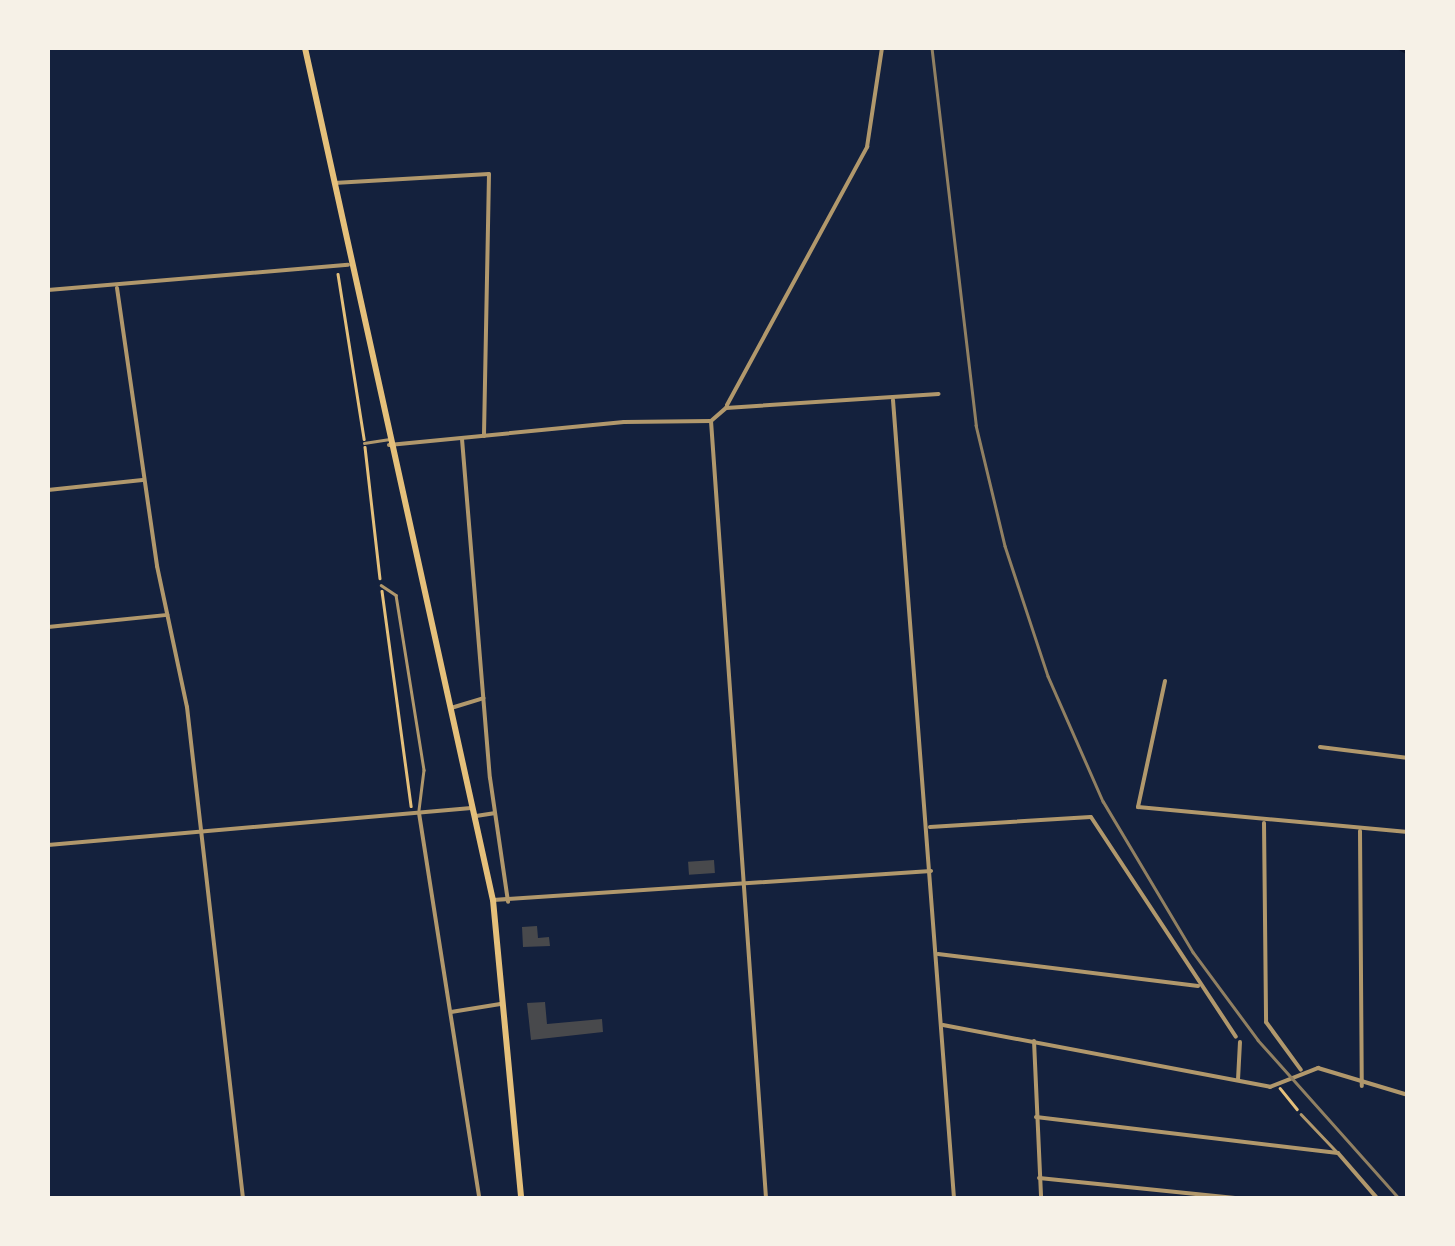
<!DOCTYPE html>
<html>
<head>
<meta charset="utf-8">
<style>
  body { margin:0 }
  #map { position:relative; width:1455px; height:1246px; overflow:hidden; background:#14213d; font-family:"Archivo Narrow",sans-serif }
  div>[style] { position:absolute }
  .stream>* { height:2.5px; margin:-1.25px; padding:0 1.25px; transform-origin:1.25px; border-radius:1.25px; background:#0b132b }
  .building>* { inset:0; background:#48494c; transform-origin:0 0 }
  .path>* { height:2.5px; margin:-1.25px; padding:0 1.25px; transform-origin:1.25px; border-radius:1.25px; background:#e5c07b }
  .service>* { height:2.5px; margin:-1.25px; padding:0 1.25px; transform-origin:1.25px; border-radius:1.25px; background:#b1986c }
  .minor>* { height:4px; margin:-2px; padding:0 2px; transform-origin:2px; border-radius:2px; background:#b1986c }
  .primary>* { height:6px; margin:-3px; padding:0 3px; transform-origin:3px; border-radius:3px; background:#e5c07b }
  .rail>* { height:2.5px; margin:-1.25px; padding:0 1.25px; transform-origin:1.25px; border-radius:1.25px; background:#918062 }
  span { translate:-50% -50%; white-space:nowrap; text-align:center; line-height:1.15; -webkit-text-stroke:10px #f6f1e7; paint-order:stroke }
  .frame { position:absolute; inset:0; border:50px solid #f6f1e7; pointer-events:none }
</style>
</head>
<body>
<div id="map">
  <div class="stream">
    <div style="left:1399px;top:48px;width:10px;rotate:29deg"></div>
  </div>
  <div class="building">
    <div style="left:714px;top:860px;width:13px;height:26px;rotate:86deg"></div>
    <div style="clip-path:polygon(537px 926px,538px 938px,549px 937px,550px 946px,523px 947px,522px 927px)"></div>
    <div style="clip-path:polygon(545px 1002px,547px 1024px,602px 1019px,603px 1032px,531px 1040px,527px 1003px)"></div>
  </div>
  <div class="path">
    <div style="left:338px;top:274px;width:167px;rotate:81deg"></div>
    <div style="left:365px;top:447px;width:132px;rotate:83.5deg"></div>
    <div style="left:382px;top:591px;width:217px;rotate:82.3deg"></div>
    <div style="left:1280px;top:1088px;width:27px;rotate:51deg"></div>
  </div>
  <div class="service">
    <div style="left:364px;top:443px;width:24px;rotate:-9deg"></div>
    <div style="left:381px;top:585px;width:18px;rotate:34deg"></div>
    <div style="left:396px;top:595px;width:177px;rotate:80.9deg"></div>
    <div style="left:424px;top:770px;width:40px;rotate:97.1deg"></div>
    <div style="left:1301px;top:1114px;width:52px;rotate:46.5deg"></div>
  </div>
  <div class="minor">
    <div style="left:334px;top:183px;width:155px;rotate:-3.3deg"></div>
    <div style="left:489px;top:174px;width:262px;rotate:91.1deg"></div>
    <div style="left:117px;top:288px;width:281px;rotate:81.8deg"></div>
    <div style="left:157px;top:566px;width:144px;rotate:78deg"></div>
    <div style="left:187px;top:707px;width:494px;rotate:83.5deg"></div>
    <div style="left:48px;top:290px;width:301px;rotate:-4.8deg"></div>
    <div style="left:893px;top:400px;width:800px;rotate:85.63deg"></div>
    <div style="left:727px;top:405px;width:294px;rotate:-61.5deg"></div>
    <div style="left:867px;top:147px;width:100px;rotate:-81.4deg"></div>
    <div style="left:711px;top:421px;width:779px;rotate:85.95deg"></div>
    <div style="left:462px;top:439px;width:340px;rotate:85.3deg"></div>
    <div style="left:490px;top:778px;width:125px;rotate:81.7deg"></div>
    <div style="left:389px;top:445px;width:236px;rotate:-5.6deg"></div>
    <div style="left:624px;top:422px;width:87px;rotate:-0.7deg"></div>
    <div style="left:711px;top:421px;width:20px;rotate:-41deg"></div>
    <div style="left:726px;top:408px;width:213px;rotate:-3.8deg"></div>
    <div style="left:48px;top:490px;width:95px;rotate:-6.1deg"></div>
    <div style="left:48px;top:627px;width:120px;rotate:-5.8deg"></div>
    <div style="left:1165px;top:681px;width:129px;rotate:102.1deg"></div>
    <div style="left:1138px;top:807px;width:271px;rotate:5.3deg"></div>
    <div style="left:451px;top:708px;width:34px;rotate:-17deg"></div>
    <div style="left:1320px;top:747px;width:89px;rotate:7.1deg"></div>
    <div style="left:419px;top:813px;width:390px;rotate:81.1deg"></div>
    <div style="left:476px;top:816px;width:18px;rotate:-9deg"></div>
    <div style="left:1264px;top:823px;width:199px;rotate:89.4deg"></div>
    <div style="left:1266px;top:1022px;width:59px;rotate:53.9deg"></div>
    <div style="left:930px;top:827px;width:161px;rotate:-3.6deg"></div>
    <div style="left:1091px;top:817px;width:263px;rotate:56.6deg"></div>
    <div style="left:1360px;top:831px;width:255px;rotate:89.6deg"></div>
    <div style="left:48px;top:845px;width:425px;rotate:-5deg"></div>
    <div style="left:493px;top:900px;width:439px;rotate:-3.8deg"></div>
    <div style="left:938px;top:954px;width:262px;rotate:7deg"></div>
    <div style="left:451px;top:1012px;width:50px;rotate:-9.3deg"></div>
    <div style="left:943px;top:1025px;width:333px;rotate:10.7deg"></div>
    <div style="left:1270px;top:1087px;width:52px;rotate:-21.6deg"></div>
    <div style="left:1318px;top:1068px;width:94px;rotate:16.7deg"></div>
    <div style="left:1034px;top:1041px;width:157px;rotate:87.4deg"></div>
    <div style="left:1238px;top:1080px;width:38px;rotate:-87deg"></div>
    <div style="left:1036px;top:1117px;width:304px;rotate:6.8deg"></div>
    <div style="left:1338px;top:1153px;width:60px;rotate:49.1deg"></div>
    <div style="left:1039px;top:1178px;width:197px;rotate:5.8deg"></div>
  </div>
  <div class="primary">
    <div style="left:305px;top:48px;width:872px;rotate:77.56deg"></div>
    <div style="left:493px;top:900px;width:299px;rotate:84.6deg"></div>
  </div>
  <div class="rail">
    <div style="left:932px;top:48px;width:380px;rotate:83.3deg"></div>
    <div style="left:976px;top:425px;width:124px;rotate:76.5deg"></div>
    <div style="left:1005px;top:546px;width:137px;rotate:71.7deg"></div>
    <div style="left:1048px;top:676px;width:137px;rotate:66.3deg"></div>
    <div style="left:1103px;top:801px;width:176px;rotate:59.2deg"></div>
    <div style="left:1193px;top:952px;width:109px;rotate:53.5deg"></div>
    <div style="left:1258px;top:1040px;width:212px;rotate:48.3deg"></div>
  </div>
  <div class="frame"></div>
</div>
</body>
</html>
